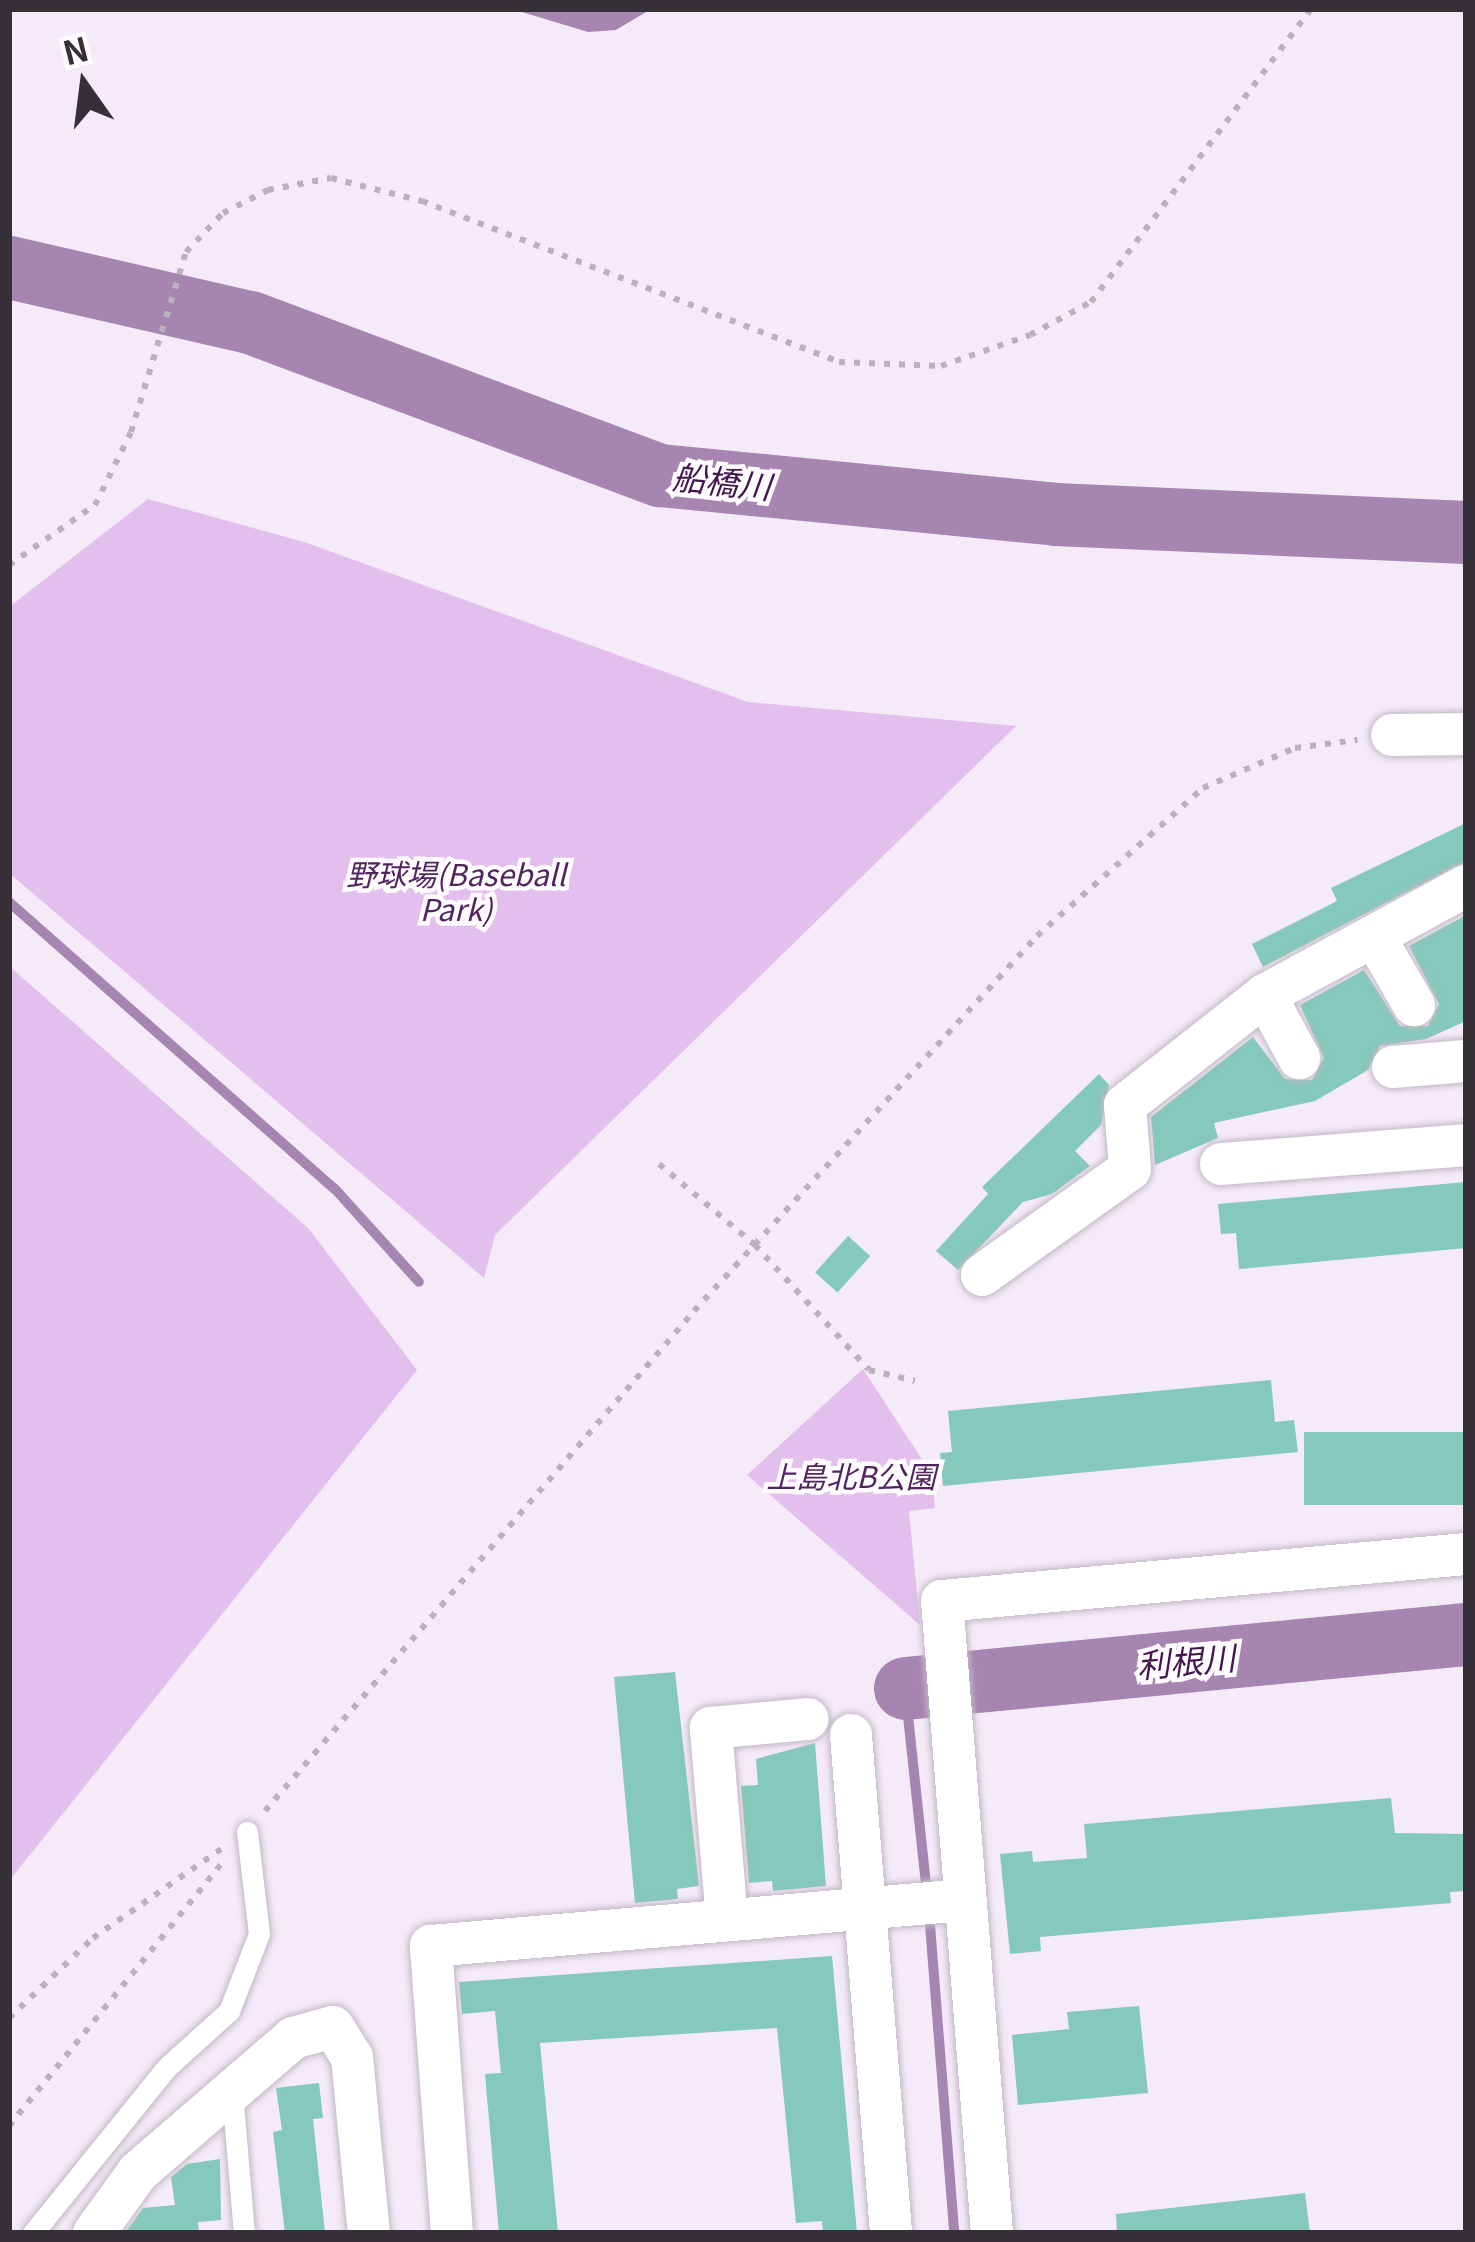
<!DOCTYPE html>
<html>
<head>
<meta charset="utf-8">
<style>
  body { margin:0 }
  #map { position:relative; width:1475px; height:2242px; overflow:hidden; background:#f5eaf8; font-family:Georgia,"Noto Sans JP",serif }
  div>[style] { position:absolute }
  .green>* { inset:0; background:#e2bfec }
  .water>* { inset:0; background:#a785b1 }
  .stream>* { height:10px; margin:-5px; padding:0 5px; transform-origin:5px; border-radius:5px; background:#a785b1 }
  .river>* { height:63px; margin:-31.5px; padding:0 31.5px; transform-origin:31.5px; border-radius:31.5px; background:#a785b1 }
  .building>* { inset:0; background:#84c9b9; transform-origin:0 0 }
  .path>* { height:6px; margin-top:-3px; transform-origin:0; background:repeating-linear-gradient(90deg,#bab1bc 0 6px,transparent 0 15px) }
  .roads { filter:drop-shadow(0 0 3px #c2b8c6) drop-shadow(0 0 3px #c2b8c6) }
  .lane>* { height:21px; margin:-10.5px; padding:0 10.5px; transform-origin:10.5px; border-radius:10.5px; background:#fff }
  .street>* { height:42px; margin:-21px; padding:0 21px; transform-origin:21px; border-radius:21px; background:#fff }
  span { translate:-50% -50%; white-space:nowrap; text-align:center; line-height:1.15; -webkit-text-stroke:9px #fdfbfe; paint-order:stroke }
  .park-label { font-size:30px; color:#50255d; font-style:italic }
  .water-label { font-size:33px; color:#42174e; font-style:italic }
  .frame { position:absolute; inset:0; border:12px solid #343035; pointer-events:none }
  .north { position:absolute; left:24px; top:24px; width:120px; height:120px; -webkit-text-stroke:9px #fdfbfe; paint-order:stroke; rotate:346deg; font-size:33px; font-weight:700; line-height:48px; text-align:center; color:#343035 }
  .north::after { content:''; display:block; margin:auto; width:42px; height:54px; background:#343035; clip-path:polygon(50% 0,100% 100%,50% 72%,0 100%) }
</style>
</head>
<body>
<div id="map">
  <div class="green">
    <div style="clip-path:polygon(148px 499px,304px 542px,748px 702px,1016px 726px,495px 1235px,484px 1278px,9px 873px,9px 607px)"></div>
    <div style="clip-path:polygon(9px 966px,308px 1228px,417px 1370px,9px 1881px)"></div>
    <div style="clip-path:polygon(863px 1369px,932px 1475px,935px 1508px,909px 1511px,920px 1625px,747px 1475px)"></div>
  </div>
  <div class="water">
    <div style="clip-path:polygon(512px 9px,651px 9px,616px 30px,588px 32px)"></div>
  </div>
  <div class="stream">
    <div style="left:9px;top:902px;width:434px;rotate:41.4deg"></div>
    <div style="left:335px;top:1189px;width:125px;rotate:47.9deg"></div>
    <div style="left:905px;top:1688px;width:206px;rotate:83.9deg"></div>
    <div style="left:929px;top:1912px;width:322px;rotate:85.5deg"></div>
  </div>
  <div class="river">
    <div style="left:9px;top:267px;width:247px;rotate:12.9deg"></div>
    <div style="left:250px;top:322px;width:438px;rotate:20.5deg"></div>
    <div style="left:660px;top:475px;width:397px;rotate:5.6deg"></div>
    <div style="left:1055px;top:514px;width:411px;rotate:2.5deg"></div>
    <div style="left:905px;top:1688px;width:564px;rotate:-5.5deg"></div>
  </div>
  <div class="building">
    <div style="clip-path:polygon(1466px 823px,1466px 861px,1263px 967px,1252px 944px,1337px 901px,1331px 888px)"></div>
    <div style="clip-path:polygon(1466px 915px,1466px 1021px,1426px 1039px,1380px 1046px,1368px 1070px,1315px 1101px,1214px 1123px,1218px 1138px,1155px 1165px,1151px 1117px,1253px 1037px,1285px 1079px,1312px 1080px,1324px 1058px,1300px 1005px,1364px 970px,1400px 1026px,1428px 1026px,1439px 1004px,1409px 946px)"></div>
    <div style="clip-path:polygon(1099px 1074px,1109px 1085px,1101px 1125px,1075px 1151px,1090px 1166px,1052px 1194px,1023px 1202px,958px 1270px,936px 1251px,988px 1194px,982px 1187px)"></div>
    <div style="clip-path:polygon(1466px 1182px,1466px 1248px,1239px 1269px,1236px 1233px,1221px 1234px,1218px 1204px)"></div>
    <div style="left:848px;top:1236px;width:30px;height:49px;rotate:42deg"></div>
    <div style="clip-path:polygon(1271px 1380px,1275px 1422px,1294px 1420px,1298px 1452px,943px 1486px,940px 1453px,952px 1452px,948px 1411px)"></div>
    <div style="left:1466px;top:1432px;width:73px;height:162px;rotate:90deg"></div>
    <div style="clip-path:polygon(675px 1672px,699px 1886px,677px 1889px,678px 1899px,635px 1903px,614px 1677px)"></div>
    <div style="clip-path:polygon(815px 1743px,826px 1886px,773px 1891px,772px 1881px,749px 1883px,741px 1786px,758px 1785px,756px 1759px)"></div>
    <div style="clip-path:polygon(1391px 1798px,1395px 1833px,1466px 1834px,1466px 1891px,1450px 1892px,1451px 1903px,1040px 1937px,1041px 1951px,1010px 1954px,1000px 1854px,1032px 1851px,1033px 1862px,1087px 1858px,1084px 1824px)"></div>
    <div style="clip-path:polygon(832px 1956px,857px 2233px,823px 2233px,822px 2221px,796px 2223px,777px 2028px,540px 2043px,558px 2233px,499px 2233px,485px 2074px,501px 2073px,495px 2011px,462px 2014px,459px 1982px)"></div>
    <div style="clip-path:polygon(1139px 2006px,1148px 2093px,1018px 2105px,1012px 2035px,1069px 2029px,1067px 2012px)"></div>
    <div style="clip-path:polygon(319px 2083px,323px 2118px,313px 2119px,325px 2233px,285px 2233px,273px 2132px,282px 2130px,276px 2088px)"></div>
    <div style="clip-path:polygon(220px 2159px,221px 2220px,198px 2222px,199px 2233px,125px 2233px,143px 2208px,175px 2205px,171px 2177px,187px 2164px)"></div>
    <div style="clip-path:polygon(1305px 2193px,1310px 2233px,1117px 2233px,1116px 2214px)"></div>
  </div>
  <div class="path">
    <div style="left:9px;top:565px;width:105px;rotate:-34.9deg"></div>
    <div style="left:95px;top:505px;width:81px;rotate:-63.7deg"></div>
    <div style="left:131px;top:432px;width:188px;rotate:-73deg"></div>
    <div style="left:186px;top:252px;width:54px;rotate:-46.5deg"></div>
    <div style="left:223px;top:213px;width:51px;rotate:-27.1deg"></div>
    <div style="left:268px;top:190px;width:64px;rotate:-10.8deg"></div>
    <div style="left:331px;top:178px;width:94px;rotate:14.2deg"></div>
    <div style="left:422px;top:201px;width:447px;rotate:21.1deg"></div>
    <div style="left:839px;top:362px;width:102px;rotate:2.2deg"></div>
    <div style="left:941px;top:366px;width:94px;rotate:-19.2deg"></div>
    <div style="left:1030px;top:335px;width:69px;rotate:-28.4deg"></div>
    <div style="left:1091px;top:302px;width:366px;rotate:-53.1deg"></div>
    <div style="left:659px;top:1164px;width:126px;rotate:40.2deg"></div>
    <div style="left:755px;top:1245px;width:169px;rotate:47.6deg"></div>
    <div style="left:869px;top:1370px;width:47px;rotate:13.4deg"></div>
    <div style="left:265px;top:1811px;width:659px;rotate:-49.37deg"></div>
    <div style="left:694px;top:1311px;width:508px;rotate:-47.55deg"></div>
    <div style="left:1037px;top:936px;width:222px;rotate:-41.7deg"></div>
    <div style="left:1203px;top:788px;width:100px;rotate:-23.5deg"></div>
    <div style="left:1295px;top:748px;width:63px;rotate:-7.4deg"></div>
    <div style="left:9px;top:2018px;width:116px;rotate:-43.6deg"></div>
    <div style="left:93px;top:1938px;width:160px;rotate:-34.8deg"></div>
    <div style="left:9px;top:2126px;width:338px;rotate:-51deg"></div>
  </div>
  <div class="roads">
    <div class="lane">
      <div style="left:232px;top:2091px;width:143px;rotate:85.2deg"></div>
      <div style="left:33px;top:2233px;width:213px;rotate:-51.1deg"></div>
      <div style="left:167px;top:2067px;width:84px;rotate:-42.1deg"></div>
      <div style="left:229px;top:2011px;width:83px;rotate:-68.7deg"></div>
      <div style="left:259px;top:1934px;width:103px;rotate:-96.7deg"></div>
    </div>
    <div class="street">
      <div style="left:1392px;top:735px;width:74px;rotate:-0.8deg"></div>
      <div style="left:1374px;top:936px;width:80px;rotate:59.9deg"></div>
      <div style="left:1265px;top:995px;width:72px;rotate:61.6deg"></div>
      <div style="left:1393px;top:1067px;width:73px;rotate:-4.7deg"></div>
      <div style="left:1221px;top:1164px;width:246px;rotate:-4.4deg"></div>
      <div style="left:982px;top:1275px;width:182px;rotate:-35.6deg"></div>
      <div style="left:1130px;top:1169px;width:64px;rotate:-94.5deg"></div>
      <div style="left:1125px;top:1105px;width:178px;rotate:-38.2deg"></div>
      <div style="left:1265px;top:995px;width:229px;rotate:-28.5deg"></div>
      <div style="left:851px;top:1735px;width:500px;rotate:85.4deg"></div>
      <div style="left:727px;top:1920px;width:193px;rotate:-94.8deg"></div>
      <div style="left:711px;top:1728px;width:97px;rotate:-5.3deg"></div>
      <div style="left:94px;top:2233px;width:75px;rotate:-54.2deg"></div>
      <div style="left:138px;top:2172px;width:205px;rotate:-40.8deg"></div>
      <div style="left:293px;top:2038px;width:41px;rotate:-15.4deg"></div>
      <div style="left:333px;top:2027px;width:36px;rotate:58deg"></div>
      <div style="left:352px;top:2057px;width:177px;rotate:84.5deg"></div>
      <div style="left:452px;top:2233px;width:288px;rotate:-94.2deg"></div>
      <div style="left:431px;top:1946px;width:535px;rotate:-4.93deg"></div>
      <div style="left:992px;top:2233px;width:634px;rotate:-94.52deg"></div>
      <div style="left:942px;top:1601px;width:526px;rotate:-5.13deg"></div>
    </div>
  </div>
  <div class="park-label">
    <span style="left:456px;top:890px">野球場(Baseball<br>Park)</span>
    <span style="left:851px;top:1475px">上島北B公園</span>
  </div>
  <div class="water-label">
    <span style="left:722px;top:481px;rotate:6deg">船橋川</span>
    <span style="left:1186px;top:1661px;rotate:-5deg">利根川</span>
  </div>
  <div class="frame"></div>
  <div class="north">N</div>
</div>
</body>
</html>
